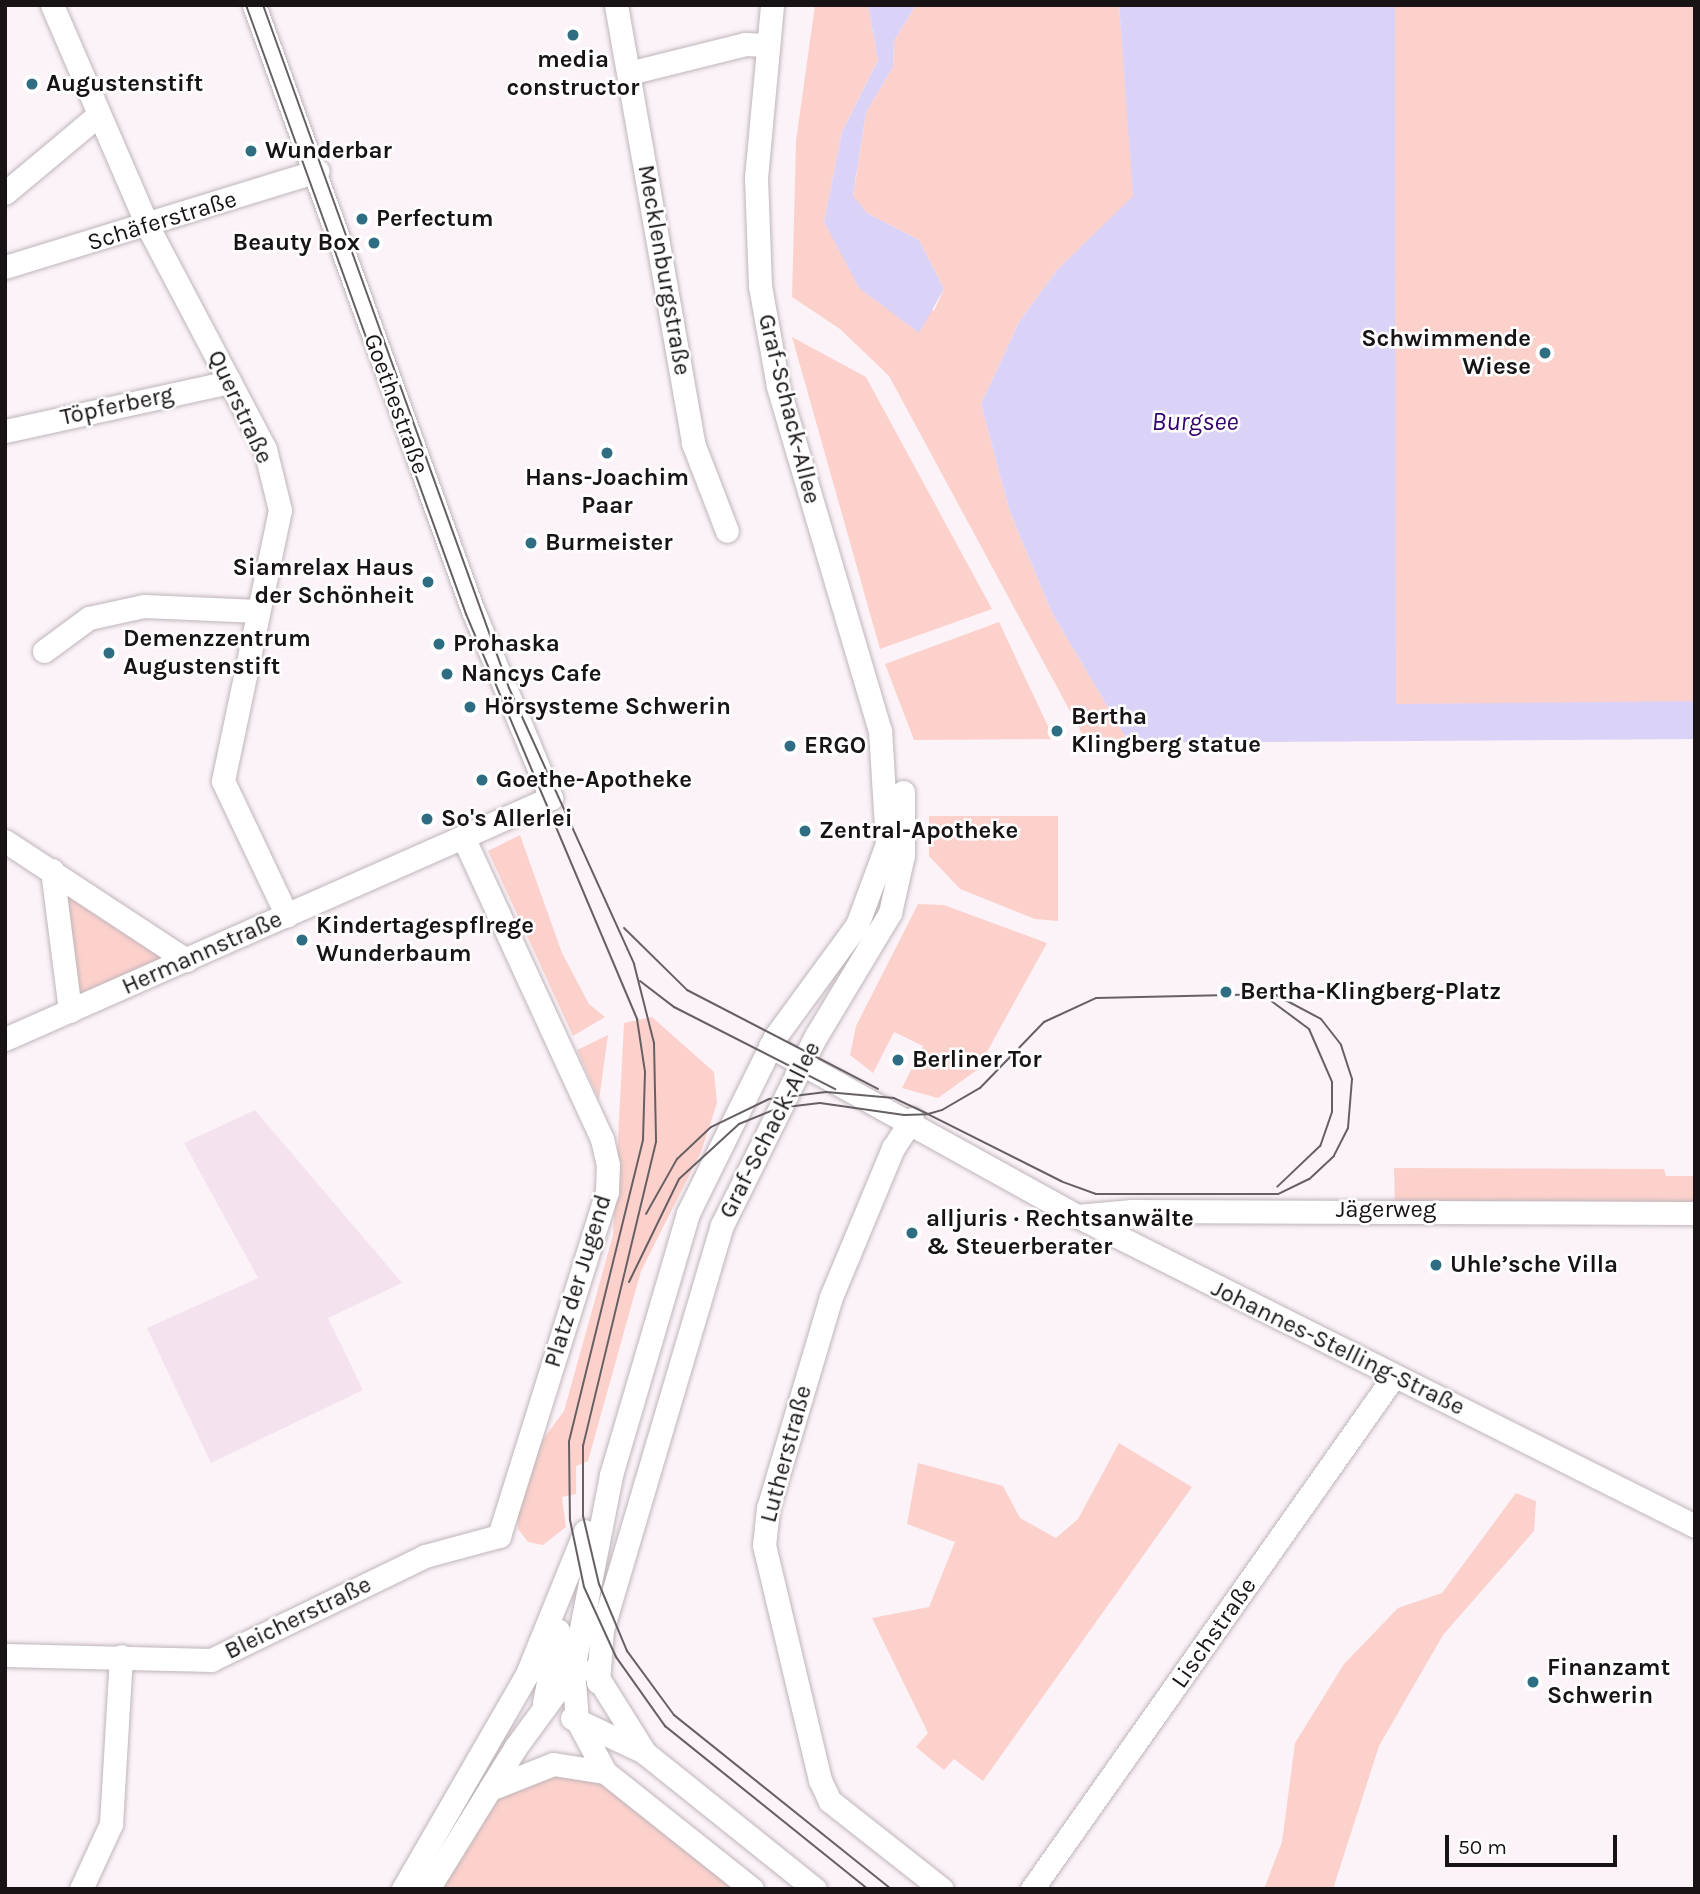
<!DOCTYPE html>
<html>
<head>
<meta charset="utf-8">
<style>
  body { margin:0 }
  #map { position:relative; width:1700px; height:1894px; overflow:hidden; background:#fcf3f9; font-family:Karla,sans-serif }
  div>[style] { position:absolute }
  .built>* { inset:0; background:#f4e3ee }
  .green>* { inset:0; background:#fcd1cc; transform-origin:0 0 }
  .water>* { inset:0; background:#dad3f7 }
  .roads { filter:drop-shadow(0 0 2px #beb5ba) drop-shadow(0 0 2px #beb5ba) }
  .minor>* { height:23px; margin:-11.5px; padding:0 11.5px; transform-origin:11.5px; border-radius:11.5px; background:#fff }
  .tram>* { height:2px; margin:-1px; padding:0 1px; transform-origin:1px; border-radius:1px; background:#666064 }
  .dots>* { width:19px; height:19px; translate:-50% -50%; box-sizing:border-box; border:4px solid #fff; border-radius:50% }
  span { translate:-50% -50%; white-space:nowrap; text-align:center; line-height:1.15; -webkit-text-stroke:5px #fff; paint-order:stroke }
  .poi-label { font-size:24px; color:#181416; font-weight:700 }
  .left { translate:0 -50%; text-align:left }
  .right { translate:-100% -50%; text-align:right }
  .street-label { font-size:24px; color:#181416 }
  .water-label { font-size:26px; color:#33046d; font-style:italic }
  .frame { position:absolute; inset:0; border:7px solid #181416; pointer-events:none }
  .scale { position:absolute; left:1445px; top:1835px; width:172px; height:32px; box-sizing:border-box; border:4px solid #181416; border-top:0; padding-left:9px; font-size:21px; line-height:24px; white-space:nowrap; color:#181416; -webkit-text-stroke:5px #fff; paint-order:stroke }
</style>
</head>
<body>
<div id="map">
  <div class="built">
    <div style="clip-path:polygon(255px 1110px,402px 1283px,328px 1318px,363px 1390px,211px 1463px,147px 1328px,258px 1278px,184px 1143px)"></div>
  </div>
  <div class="green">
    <div style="clip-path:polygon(815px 5px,868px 5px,878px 60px,842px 132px,824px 222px,934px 311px,944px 289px,919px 240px,867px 213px,853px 197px,866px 112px,893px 67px,894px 41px,916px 5px,1119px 5px,1134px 196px,1057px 270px,1019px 322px,981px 404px,1010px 512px,1052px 613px,1127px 739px,1085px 739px,889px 376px,840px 329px,792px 297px,796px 141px)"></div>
    <div style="left:1395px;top:5px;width:300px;height:699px"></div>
    <div style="clip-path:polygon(792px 337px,866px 377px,992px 609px,880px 649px)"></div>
    <div style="clip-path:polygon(999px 622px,1054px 739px,914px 740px,885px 664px)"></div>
    <div style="clip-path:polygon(929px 816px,1058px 816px,1058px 921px,1035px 919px,960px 889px,929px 856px)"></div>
    <div style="clip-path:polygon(520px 835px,562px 953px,589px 1004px,605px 1017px,573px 1036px,488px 851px)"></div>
    <div style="clip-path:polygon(52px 870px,186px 960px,70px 1011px)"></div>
    <div style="clip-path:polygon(918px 904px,944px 905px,1047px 943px,977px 1070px,938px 1098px,902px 1088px,923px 1046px,894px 1032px,873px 1073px,850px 1055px,856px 1026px)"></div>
    <div style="clip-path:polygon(652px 1017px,714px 1072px,717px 1103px,701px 1152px,641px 1271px,588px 1461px,576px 1466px,576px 1494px,562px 1497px,566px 1527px,543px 1545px,528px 1542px,518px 1529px,517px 1509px,541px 1442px,564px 1411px,613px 1235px,624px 1023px)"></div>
    <div style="clip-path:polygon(608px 1035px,599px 1100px,577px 1050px)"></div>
    <div style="clip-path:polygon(1394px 1168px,1664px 1169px,1666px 1176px,1695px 1176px,1695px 1213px,1395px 1210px)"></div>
    <div style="clip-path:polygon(1119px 1443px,1192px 1487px,983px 1781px,954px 1759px,944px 1770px,916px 1747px,928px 1733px,872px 1618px,929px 1607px,955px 1542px,907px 1524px,918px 1463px,1003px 1486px,1020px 1518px,1056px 1538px,1078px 1519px)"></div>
    <div style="clip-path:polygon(1516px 1493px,1536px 1501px,1534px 1531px,1443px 1635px,1379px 1746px,1333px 1889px,1264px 1889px,1282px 1842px,1295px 1743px,1344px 1664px,1398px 1608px,1442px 1593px)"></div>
    <div style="clip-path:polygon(553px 1764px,605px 1772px,752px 1889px,428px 1889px,487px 1791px)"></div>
  </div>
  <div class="water">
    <div style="clip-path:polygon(868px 5px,916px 5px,894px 41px,893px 67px,866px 112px,853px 196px,867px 213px,919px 240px,944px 289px,919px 333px,859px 288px,824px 222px,842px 132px,878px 60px)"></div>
    <div style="clip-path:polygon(1119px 5px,1395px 5px,1396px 704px,1695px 701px,1695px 739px,1129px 743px,1052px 613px,1010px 512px,981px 404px,1019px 322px,1057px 270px,1133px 196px)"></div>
  </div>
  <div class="roads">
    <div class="minor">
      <div style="left:52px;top:5px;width:242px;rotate:66.6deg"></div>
      <div style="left:148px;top:227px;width:251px;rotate:62.2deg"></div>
      <div style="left:265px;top:449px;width:63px;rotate:76.2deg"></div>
      <div style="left:280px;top:510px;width:277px;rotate:101.9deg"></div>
      <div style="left:223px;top:781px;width:149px;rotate:64.6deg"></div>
      <div style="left:616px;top:5px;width:445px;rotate:80deg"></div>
      <div style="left:693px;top:443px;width:94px;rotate:68.9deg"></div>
      <div style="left:629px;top:73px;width:120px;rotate:-14deg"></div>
      <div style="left:745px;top:44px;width:21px;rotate:3deg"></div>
      <div style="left:5px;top:193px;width:119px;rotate:-39.9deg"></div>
      <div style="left:5px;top:267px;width:327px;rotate:-17.1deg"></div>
      <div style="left:5px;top:431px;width:230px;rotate:-12.3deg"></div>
      <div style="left:44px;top:651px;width:56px;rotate:-36.3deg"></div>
      <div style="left:89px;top:618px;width:56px;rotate:-12.3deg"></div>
      <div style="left:144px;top:606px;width:114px;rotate:2.5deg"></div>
      <div style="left:5px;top:841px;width:217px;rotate:33.3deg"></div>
      <div style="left:52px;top:870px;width:142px;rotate:82.7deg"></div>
      <div style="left:5px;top:1039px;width:597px;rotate:-23.82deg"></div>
      <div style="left:551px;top:798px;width:203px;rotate:-112.6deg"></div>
      <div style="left:473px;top:611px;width:644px;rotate:-109.87deg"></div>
      <div style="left:770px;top:1046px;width:351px;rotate:29deg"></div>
      <div style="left:1077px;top:1216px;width:691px;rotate:26.64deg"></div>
      <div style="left:912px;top:1119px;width:35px;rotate:123deg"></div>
      <div style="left:893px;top:1148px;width:161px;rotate:112.6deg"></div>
      <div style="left:831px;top:1297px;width:220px;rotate:106.6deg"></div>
      <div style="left:768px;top:1508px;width:37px;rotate:96deg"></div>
      <div style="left:764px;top:1545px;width:242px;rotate:76.6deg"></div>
      <div style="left:820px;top:1780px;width:23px;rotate:65deg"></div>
      <div style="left:830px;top:1801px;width:142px;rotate:38.2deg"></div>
      <div style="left:1077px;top:1216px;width:55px;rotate:-5.2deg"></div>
      <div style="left:1132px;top:1211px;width:563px;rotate:0.2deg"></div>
      <div style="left:5px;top:1655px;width:206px;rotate:1.4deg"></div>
      <div style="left:211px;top:1660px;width:238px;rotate:-25.9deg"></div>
      <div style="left:425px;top:1556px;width:77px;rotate:-15.1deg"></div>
      <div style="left:499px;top:1536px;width:361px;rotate:-72.6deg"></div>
      <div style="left:607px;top:1192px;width:27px;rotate:-88deg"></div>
      <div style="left:608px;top:1165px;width:27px;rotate:-103deg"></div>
      <div style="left:602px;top:1139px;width:330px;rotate:-114.7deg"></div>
      <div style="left:593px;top:1670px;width:98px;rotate:57.9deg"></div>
      <div style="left:645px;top:1753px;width:218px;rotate:38.7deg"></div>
      <div style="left:598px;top:1682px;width:52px;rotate:-85.6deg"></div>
      <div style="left:602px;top:1630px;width:422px;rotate:-73.5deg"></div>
      <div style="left:722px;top:1225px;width:211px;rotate:-63.6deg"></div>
      <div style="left:816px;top:1036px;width:144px;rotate:-59deg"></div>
      <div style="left:890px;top:913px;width:59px;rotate:-77.4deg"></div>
      <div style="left:903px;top:855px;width:63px;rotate:-90deg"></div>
      <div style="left:544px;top:1703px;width:74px;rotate:-79.1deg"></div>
      <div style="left:572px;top:1718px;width:77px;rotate:25.2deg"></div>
      <div style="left:490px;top:1789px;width:68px;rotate:-21.6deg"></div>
      <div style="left:553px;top:1764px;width:53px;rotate:8.7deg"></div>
      <div style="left:81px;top:1889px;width:72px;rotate:-65.2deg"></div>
      <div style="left:111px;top:1824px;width:168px;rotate:-86.6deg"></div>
      <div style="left:403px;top:1889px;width:248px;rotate:-60deg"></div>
      <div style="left:527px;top:1674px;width:154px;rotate:-67.9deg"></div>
      <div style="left:428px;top:1889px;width:166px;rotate:-58.3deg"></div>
      <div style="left:515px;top:1748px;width:102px;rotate:-53.8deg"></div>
      <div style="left:752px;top:1889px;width:188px;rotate:-141.5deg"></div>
      <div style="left:605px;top:1772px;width:59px;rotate:-118.3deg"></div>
      <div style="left:577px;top:1720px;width:51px;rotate:-94.5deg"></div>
      <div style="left:573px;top:1669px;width:198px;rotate:-78.9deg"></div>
      <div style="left:611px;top:1475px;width:273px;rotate:-73.6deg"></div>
      <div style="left:688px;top:1213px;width:196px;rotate:-63.7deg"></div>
      <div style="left:775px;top:1037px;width:139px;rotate:-53.8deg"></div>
      <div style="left:857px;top:925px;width:86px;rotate:-69.7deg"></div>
      <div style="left:887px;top:844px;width:113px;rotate:-93.5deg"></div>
      <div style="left:880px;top:731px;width:360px;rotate:-106.5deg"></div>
      <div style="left:778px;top:386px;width:102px;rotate:-100.2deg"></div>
      <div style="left:760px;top:286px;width:108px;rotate:-92.1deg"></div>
      <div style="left:756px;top:178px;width:174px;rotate:-84.7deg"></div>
      <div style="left:1032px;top:1889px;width:628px;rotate:-54.79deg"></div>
    </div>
  </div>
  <div class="tram">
    <div style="left:246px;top:5px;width:648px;rotate:70.14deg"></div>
    <div style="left:466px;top:614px;width:440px;rotate:67.1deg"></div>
    <div style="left:637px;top:1019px;width:54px;rotate:81.4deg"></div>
    <div style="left:645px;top:1072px;width:68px;rotate:91.7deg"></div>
    <div style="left:643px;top:1140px;width:311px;rotate:103.8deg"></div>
    <div style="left:569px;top:1442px;width:78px;rotate:89.3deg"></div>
    <div style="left:570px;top:1520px;width:68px;rotate:78.2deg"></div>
    <div style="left:584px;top:1587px;width:77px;rotate:65.4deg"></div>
    <div style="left:616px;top:1657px;width:85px;rotate:54.6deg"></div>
    <div style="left:665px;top:1726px;width:260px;rotate:38.8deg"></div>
    <div style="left:263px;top:5px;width:726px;rotate:70.19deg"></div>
    <div style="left:509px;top:688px;width:303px;rotate:65.6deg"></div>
    <div style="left:634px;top:964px;width:81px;rotate:75.8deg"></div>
    <div style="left:654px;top:1043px;width:99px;rotate:88.8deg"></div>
    <div style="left:656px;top:1142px;width:312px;rotate:103.5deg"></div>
    <div style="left:583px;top:1445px;width:71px;rotate:90deg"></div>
    <div style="left:583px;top:1516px;width:70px;rotate:76.8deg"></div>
    <div style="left:599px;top:1584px;width:73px;rotate:67.3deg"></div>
    <div style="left:627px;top:1651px;width:79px;rotate:53.7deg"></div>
    <div style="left:674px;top:1715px;width:278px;rotate:38.7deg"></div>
    <div style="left:624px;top:928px;width:88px;rotate:44.5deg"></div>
    <div style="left:687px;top:990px;width:215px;rotate:27.4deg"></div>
    <div style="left:640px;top:981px;width:43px;rotate:37.4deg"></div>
    <div style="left:674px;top:1007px;width:181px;rotate:27deg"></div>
    <div style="left:1270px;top:1000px;width:49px;rotate:36.6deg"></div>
    <div style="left:1309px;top:1029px;width:58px;rotate:66.5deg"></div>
    <div style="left:1332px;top:1082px;width:30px;rotate:90deg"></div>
    <div style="left:1332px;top:1112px;width:36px;rotate:109deg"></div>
    <div style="left:1320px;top:1146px;width:59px;rotate:136.4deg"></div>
    <div style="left:629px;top:1282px;width:114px;rotate:-64.1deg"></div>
    <div style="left:679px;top:1179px;width:81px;rotate:-42.5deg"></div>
    <div style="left:739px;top:1124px;width:42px;rotate:-22.3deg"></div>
    <div style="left:778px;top:1108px;width:42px;rotate:-6.8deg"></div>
    <div style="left:820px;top:1103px;width:85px;rotate:8.1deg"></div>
    <div style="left:904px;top:1115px;width:24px;rotate:-2deg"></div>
    <div style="left:928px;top:1114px;width:15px;rotate:-16deg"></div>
    <div style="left:942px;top:1110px;width:44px;rotate:-30.1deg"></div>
    <div style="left:980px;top:1088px;width:92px;rotate:-45.9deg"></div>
    <div style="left:1044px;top:1022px;width:57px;rotate:-24.8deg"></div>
    <div style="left:1096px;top:998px;width:178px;rotate:-1.3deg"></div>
    <div style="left:1274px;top:994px;width:53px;rotate:28deg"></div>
    <div style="left:1321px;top:1019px;width:33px;rotate:52deg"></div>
    <div style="left:1341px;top:1045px;width:36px;rotate:72deg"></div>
    <div style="left:1352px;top:1079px;width:49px;rotate:94.7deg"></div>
    <div style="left:1348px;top:1128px;width:31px;rotate:117deg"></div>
    <div style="left:1334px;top:1156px;width:34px;rotate:137deg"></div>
    <div style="left:1309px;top:1179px;width:34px;rotate:154deg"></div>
    <div style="left:1278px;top:1194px;width:182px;rotate:180deg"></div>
    <div style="left:1096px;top:1194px;width:37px;rotate:-160deg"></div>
    <div style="left:1061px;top:1181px;width:149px;rotate:-153.3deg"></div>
    <div style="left:928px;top:1114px;width:38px;rotate:-155deg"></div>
    <div style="left:894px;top:1098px;width:68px;rotate:-175deg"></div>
    <div style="left:826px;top:1092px;width:57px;rotate:173deg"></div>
    <div style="left:769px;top:1099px;width:64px;rotate:154.2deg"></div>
    <div style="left:711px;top:1127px;width:47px;rotate:136.7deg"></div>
    <div style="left:677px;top:1159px;width:63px;rotate:119.4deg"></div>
  </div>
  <div class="dots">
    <div style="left:573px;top:35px;background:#2f6d83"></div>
    <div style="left:32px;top:84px;background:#2f6d83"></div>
    <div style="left:251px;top:151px;background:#2f6d83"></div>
    <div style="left:362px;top:219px;background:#2f6d83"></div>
    <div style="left:374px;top:243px;background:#2f6d83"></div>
    <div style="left:1545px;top:353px;background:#2f6d83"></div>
    <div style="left:607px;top:453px;background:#2f6d83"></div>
    <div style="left:531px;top:543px;background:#2f6d83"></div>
    <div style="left:428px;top:582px;background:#2f6d83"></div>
    <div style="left:439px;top:644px;background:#2f6d83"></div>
    <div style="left:109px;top:653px;background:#2f6d83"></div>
    <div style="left:447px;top:674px;background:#2f6d83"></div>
    <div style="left:470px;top:707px;background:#2f6d83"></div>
    <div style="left:1057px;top:731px;background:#2f6d83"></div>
    <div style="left:790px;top:746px;background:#2f6d83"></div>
    <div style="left:482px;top:780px;background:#2f6d83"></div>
    <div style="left:427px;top:819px;background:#2f6d83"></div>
    <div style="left:805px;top:831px;background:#2f6d83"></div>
    <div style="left:302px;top:940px;background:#2f6d83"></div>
    <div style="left:1226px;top:992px;background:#2f6d83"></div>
    <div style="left:898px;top:1060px;background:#2f6d83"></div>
    <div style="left:912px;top:1233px;background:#2f6d83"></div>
    <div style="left:1436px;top:1265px;background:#2f6d83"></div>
    <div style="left:1533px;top:1682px;background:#2f6d83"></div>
  </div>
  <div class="poi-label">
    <span style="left:573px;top:74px">media<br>constructor</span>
    <span class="left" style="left:46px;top:84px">Augustenstift</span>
    <span class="left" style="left:265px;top:151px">Wunderbar</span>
    <span class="left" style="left:376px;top:219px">Perfectum</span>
    <span class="right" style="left:360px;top:243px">Beauty Box</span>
    <span class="right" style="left:1531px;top:353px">Schwimmende<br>Wiese</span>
    <span style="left:607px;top:492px">Hans-Joachim<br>Paar</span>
    <span class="left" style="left:545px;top:543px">Burmeister</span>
    <span class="right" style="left:414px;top:582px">Siamrelax Haus<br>der Schönheit</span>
    <span class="left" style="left:123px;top:653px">Demenzzentrum<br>Augustenstift</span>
    <span class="left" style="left:453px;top:644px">Prohaska</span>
    <span class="left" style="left:461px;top:674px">Nancys Cafe</span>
    <span class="left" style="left:484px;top:707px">Hörsysteme Schwerin</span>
    <span class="left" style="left:1071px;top:731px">Bertha<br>Klingberg statue</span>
    <span class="left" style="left:804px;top:746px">ERGO</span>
    <span class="left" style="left:496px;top:780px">Goethe-Apotheke</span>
    <span class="left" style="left:441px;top:819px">So's Allerlei</span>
    <span class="left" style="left:819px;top:831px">Zentral-Apotheke</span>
    <span class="left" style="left:316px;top:940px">Kindertagespflrege<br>Wunderbaum</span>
    <span class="left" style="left:1240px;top:992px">Bertha-Klingberg-Platz</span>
    <span class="left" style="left:912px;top:1060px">Berliner Tor</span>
    <span class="left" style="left:926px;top:1233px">alljuris · Rechtsanwälte<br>&amp; Steuerberater</span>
    <span class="left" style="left:1450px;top:1265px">Uhle’sche Villa</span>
    <span class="left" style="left:1547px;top:1682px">Finanzamt<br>Schwerin</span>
  </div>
  <div class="street-label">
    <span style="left:162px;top:221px;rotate:-17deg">Schäferstraße</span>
    <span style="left:664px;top:270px;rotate:80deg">Mecklenburgstraße</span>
    <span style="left:396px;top:404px;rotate:70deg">Goethestraße</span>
    <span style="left:117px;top:406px;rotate:-12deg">Töpferberg</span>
    <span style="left:240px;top:407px;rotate:65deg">Querstraße</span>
    <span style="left:789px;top:409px;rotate:76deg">Graf-Schack-Allee</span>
    <span style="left:202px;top:953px;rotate:-24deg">Hermannstraße</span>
    <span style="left:770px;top:1130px;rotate:-63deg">Graf-Schack-Allee</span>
    <span style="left:1386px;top:1210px">Jägerweg</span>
    <span style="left:578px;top:1281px;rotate:-73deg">Platz der Jugend</span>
    <span style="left:1338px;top:1348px;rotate:26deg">Johannes-Stelling-Straße</span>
    <span style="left:786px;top:1454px;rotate:-75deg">Lutherstraße</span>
    <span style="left:298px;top:1618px;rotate:-26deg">Bleicherstraße</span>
    <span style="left:1214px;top:1633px;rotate:-55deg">Lischstraße</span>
  </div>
  <div class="water-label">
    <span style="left:1195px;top:422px">Burgsee</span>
  </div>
  <div class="frame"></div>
  <div class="scale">50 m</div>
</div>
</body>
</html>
